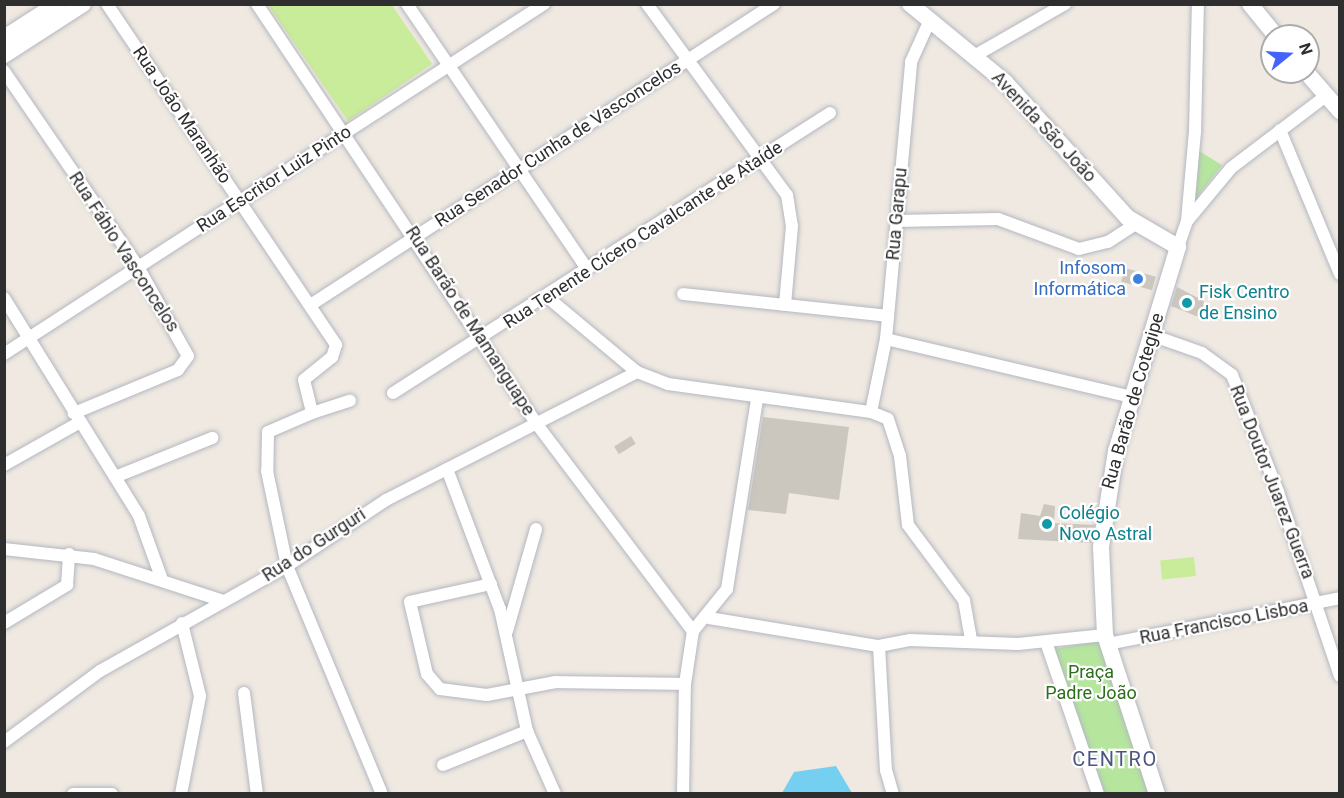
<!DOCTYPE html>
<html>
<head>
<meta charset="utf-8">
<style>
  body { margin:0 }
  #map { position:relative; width:1344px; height:798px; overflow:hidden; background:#efe9e1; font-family:Roboto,sans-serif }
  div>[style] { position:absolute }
  .green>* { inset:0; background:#b6e59e }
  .pitch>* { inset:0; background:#c9ec9a; transform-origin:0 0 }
  .water>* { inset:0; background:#75cff0 }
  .building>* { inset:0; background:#cbc7bf; transform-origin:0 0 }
  .roads { filter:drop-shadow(0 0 2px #b4b7c1) drop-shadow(0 0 2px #b4b7c1) }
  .street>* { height:12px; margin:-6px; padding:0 6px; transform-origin:6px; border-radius:6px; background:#fff }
  .secondary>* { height:16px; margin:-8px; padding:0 8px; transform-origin:8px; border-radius:8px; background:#fff }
  .dots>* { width:16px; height:16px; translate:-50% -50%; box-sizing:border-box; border:3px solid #fff; border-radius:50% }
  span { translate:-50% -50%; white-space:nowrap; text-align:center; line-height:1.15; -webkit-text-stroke:4.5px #fff; paint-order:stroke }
  .street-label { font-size:18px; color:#2e2e2e }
  .shop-label { font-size:18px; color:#366cbe }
  .right { translate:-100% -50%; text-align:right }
  .culture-label { font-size:18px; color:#0d838f }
  .left { translate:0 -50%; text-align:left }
  .park-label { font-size:18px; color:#2c6e1b }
  .neighbourhood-label { font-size:20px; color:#4d5680; letter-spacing:1.5px }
  .frame { position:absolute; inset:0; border:6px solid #2e2e2e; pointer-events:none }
  .north { position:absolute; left:1260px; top:24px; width:60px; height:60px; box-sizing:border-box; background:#fff; border:2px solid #ababab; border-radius:50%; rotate:72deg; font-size:16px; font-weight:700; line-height:24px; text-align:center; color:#2e2e2e }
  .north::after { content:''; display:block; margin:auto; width:21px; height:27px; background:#4264fb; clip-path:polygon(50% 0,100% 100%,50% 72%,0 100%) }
</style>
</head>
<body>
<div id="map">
  <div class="green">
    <div style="clip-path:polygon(1199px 151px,1222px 165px,1193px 202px)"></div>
    <div style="clip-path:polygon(1102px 640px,1152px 793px,1102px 793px,1054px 649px)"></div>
  </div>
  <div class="pitch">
    <div style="clip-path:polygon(268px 5px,392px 5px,432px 64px,348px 121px)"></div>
    <div style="left:1194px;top:557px;width:19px;height:34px;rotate:84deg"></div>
  </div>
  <div class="water">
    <div style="clip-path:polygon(836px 766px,852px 793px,782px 793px,794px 772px)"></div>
  </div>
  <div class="building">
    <div style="left:1125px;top:268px;width:32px;height:14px;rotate:16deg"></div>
    <div style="clip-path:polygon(1177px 287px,1204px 301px,1201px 318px,1171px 306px)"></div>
    <div style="clip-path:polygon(763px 417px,849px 427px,839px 500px,789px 493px,786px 514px,748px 510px)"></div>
    <div style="left:631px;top:436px;width:9px;height:20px;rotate:58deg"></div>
    <div style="clip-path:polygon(1044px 504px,1055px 506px,1054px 523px,1094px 525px,1091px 543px,1018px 539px,1021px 513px,1040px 516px)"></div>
  </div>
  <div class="roads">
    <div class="street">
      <div style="left:107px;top:4px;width:411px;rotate:56.1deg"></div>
      <div style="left:336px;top:345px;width:13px;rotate:108deg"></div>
      <div style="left:332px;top:357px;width:36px;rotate:141deg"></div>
      <div style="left:304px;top:380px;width:34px;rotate:76deg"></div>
      <div style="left:312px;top:413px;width:48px;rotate:156.6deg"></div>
      <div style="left:268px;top:432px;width:39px;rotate:91deg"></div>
      <div style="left:267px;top:471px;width:97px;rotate:78.1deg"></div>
      <div style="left:287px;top:566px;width:247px;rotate:67.4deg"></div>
      <div style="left:257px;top:4px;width:503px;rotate:56.34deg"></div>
      <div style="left:536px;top:423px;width:261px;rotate:53deg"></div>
      <div style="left:407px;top:4px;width:320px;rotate:55.8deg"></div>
      <div style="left:647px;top:4px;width:237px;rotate:53.8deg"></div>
      <div style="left:787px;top:195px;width:31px;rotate:81deg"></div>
      <div style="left:792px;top:226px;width:79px;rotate:95.1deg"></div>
      <div style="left:976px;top:55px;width:103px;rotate:-29.8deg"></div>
      <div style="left:4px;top:71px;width:237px;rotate:55.6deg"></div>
      <div style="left:138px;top:267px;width:102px;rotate:60.7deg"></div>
      <div style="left:188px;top:356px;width:17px;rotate:126deg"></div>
      <div style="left:178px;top:370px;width:113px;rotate:157.5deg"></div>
      <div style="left:1280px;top:130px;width:156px;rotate:67.4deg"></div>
      <div style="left:1188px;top:220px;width:67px;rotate:-50.4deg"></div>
      <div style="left:1231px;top:168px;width:119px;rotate:-37.2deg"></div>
      <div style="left:896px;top:221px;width:102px;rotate:-1.1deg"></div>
      <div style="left:998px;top:219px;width:86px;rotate:20.3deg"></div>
      <div style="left:1079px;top:249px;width:30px;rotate:-14deg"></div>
      <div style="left:1108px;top:242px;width:33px;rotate:-33deg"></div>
      <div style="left:1178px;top:247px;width:28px;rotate:-71deg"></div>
      <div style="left:1187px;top:221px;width:89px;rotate:-84.9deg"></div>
      <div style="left:1195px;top:132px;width:128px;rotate:-88.7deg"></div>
      <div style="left:683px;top:294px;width:206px;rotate:6.1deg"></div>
      <div style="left:546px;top:296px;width:119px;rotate:39.9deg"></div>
      <div style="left:637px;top:372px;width:33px;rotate:21deg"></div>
      <div style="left:668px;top:384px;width:205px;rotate:7.9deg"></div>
      <div style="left:871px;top:412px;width:18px;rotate:22deg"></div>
      <div style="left:888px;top:419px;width:39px;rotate:72deg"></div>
      <div style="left:900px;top:456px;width:69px;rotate:83.4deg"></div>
      <div style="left:908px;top:525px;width:94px;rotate:53.3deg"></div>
      <div style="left:964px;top:600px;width:40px;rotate:80deg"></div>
      <div style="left:4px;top:298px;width:256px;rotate:58.2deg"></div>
      <div style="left:139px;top:516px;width:65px;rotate:70.2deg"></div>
      <div style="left:312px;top:304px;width:551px;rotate:-33deg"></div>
      <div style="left:1151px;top:335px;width:54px;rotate:19.4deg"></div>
      <div style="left:1202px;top:353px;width:37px;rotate:36deg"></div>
      <div style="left:1232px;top:375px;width:126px;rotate:68.5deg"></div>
      <div style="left:1278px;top:492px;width:194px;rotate:71.4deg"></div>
      <div style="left:886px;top:339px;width:253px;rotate:13.3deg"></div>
      <div style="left:4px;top:354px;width:644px;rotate:-32.95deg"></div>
      <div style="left:393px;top:393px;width:519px;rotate:-32.65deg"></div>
      <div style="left:871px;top:412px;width:75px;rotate:-78.4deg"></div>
      <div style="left:886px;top:339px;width:278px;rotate:-84.8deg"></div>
      <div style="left:911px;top:62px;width:46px;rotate:-65.7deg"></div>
      <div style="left:312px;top:413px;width:40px;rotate:-18deg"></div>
      <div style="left:4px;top:465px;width:87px;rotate:-29.5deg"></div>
      <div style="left:447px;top:469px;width:150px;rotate:69.3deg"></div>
      <div style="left:500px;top:609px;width:125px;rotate:77.5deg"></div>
      <div style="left:527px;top:731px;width:69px;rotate:66deg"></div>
      <div style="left:115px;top:477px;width:105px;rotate:-21.9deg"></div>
      <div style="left:4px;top:549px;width:91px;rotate:6.3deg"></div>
      <div style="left:94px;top:559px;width:136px;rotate:18deg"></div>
      <div style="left:491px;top:584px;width:83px;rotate:167.5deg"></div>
      <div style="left:410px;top:602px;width:74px;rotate:76.7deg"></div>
      <div style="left:427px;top:674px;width:20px;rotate:49deg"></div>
      <div style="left:440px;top:689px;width:47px;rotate:7.3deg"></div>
      <div style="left:487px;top:695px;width:70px;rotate:-10.7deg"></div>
      <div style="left:556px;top:682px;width:129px;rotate:0.9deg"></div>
      <div style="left:709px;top:618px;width:172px;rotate:9.4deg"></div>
      <div style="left:879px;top:646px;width:32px;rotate:-11deg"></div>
      <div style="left:910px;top:640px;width:108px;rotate:2.1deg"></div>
      <div style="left:1018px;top:644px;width:87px;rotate:-5.9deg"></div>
      <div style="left:4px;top:623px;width:74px;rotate:-31.1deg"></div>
      <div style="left:67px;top:585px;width:31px;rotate:-86deg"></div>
      <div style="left:507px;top:631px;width:106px;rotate:-74.1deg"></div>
      <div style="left:1046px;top:642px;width:161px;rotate:71.1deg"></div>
      <div style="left:1108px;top:644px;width:237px;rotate:-11.2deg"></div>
      <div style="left:879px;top:646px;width:124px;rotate:86.8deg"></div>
      <div style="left:886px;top:770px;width:25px;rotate:74deg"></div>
      <div style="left:244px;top:693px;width:102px;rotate:82.7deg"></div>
      <div style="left:4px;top:742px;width:119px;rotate:-36.5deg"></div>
      <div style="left:100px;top:671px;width:214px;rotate:-29.3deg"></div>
      <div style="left:287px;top:566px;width:119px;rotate:-33.7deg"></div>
      <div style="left:386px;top:500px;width:282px;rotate:-27deg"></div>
      <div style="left:443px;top:765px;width:91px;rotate:-22deg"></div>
      <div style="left:73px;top:794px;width:39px"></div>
      <div style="left:181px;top:794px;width:100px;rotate:-79deg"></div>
      <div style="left:200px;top:696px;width:75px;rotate:-103.9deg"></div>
      <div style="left:683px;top:794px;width:110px;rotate:-89deg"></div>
      <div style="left:685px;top:684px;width:54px;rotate:-81.4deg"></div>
      <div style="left:693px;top:631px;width:54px;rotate:-51deg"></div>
      <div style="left:727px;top:589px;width:191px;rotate:-81deg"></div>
    </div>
    <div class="secondary">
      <div style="left:910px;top:4px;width:123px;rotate:39.4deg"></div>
      <div style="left:1005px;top:82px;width:183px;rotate:47.9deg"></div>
      <div style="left:1128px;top:218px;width:58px;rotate:30.1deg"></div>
      <div style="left:1178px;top:247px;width:213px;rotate:106.9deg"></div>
      <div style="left:1116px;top:451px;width:97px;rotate:98.9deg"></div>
      <div style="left:1101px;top:547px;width:88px;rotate:87.4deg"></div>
      <div style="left:1105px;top:635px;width:167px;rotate:71.9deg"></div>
      <div style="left:1250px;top:4px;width:41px;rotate:50.9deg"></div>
      <div style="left:4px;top:38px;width:63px;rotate:-32.7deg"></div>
      <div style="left:4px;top:55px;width:94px;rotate:-32.8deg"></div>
      <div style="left:1306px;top:72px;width:52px;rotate:48.9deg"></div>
    </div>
  </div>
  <div class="dots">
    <div style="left:1138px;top:279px;background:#3f7fe0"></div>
    <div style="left:1187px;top:303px;background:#0f9aa8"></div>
    <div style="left:1047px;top:524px;background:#0f9aa8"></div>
  </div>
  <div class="street-label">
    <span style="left:182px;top:115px;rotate:56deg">Rua João Maranhão</span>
    <span style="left:1044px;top:127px;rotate:47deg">Avenida São João</span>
    <span style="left:558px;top:144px;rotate:-33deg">Rua Senador Cunha de Vasconcelos</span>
    <span style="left:274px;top:179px;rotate:-33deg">Rua Escritor Luiz Pinto</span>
    <span style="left:897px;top:214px;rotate:-85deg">Rua Garapu</span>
    <span style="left:643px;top:235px;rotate:-33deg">Rua Tenente Cícero Cavalcante de Ataíde</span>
    <span style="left:124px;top:252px;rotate:57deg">Rua Fábio Vasconcelos</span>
    <span style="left:470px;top:321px;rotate:57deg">Rua Barão de Mamanguape</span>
    <span style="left:1133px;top:401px;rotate:-74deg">Rua Barão de Cotegipe</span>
    <span style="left:1272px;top:482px;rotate:69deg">Rua Doutor Juarez Guerra</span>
    <span style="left:314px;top:545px;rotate:-33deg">Rua do Gurguri</span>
    <span style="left:1224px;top:622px;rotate:-11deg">Rua Francisco Lisboa</span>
  </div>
  <div class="shop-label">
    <span class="right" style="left:1126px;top:279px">Infosom<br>Informática</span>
  </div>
  <div class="culture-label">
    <span class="left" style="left:1199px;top:303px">Fisk Centro<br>de Ensino</span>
    <span class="left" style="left:1059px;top:524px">Colégio<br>Novo Astral</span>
  </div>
  <div class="park-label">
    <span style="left:1091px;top:683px">Praça<br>Padre João</span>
  </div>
  <div class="neighbourhood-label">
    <span style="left:1115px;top:759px">CENTRO</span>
  </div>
  <div class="frame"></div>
  <div class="north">N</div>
</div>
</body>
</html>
